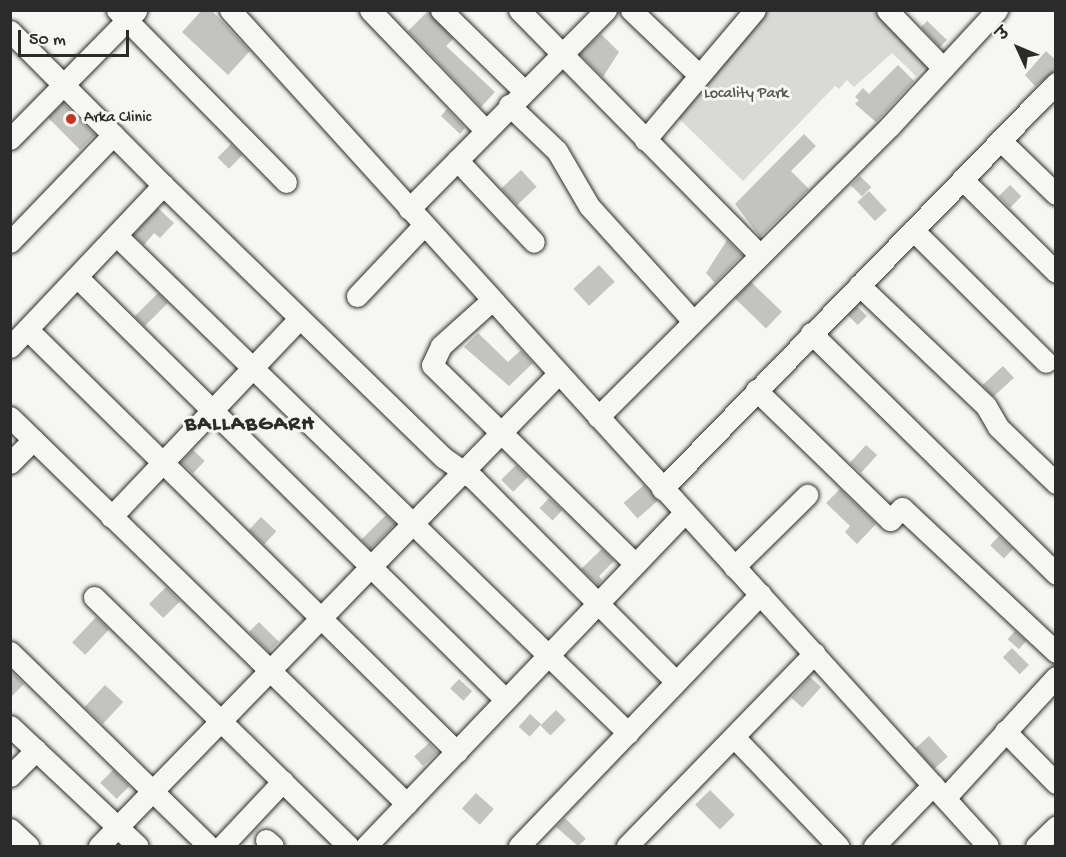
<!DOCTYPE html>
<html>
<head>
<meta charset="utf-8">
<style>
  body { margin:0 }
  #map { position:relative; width:1066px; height:857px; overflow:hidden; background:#f6f6f2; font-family:"Gochi Hand","Playpen Sans Deva",sans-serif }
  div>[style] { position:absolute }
  .green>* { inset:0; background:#d9d9d5 }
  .building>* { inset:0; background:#c3c3c0; transform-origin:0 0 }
  .roads { filter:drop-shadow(0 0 2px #2b2b2b) drop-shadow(0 0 2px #2b2b2b) }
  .minor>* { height:21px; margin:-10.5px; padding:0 10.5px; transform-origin:10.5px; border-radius:10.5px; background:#f6f6f2 }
  .dots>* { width:16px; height:16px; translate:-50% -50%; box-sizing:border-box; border:3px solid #f6f6f2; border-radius:50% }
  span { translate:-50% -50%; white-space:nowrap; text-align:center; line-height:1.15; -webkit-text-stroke:6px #f6f6f2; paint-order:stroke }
  .park-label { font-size:16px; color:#565656 }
  .poi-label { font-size:16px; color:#2b2b2b }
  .left { translate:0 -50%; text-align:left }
  .district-label { font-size:22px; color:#2b2b2b; font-weight:700; letter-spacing:1.5px }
  .frame { position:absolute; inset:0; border:12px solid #2b2b2b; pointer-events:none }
  .north { position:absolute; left:988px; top:18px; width:60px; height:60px; -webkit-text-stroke:4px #f6f6f2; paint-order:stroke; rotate:314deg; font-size:16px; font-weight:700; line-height:24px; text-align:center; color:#2b2b2b }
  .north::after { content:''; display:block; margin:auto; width:21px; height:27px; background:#2b2b2b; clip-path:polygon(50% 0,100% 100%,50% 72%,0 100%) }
  .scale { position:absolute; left:18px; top:30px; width:111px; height:27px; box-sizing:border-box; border:3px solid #2b2b2b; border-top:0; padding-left:8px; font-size:18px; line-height:21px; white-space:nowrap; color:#2b2b2b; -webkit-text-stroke:4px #f6f6f2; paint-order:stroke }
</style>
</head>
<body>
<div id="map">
  <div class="green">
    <div style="clip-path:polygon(747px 11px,885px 11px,934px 58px,916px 76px,892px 53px,854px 87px,847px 80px,839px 89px,835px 86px,743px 181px,660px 100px)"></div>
  </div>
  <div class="building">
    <div style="clip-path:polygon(202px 10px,211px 10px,250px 51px,228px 75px,182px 32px)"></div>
    <div style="clip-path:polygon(429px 10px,453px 39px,446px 46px,495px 92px,481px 107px,408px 31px)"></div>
    <div style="clip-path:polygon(927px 21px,947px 40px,940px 47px,921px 27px)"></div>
    <div style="clip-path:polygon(601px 34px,619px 52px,603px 77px,580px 54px)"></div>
    <div style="clip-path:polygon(1046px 51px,1056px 60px,1056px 71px,1035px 86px,1025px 75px)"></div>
    <div style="clip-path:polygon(898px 65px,914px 81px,876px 122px,855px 104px,859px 100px,855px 97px,863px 88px,869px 94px)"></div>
    <div style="left:63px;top:103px;width:45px;height:21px;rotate:45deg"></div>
    <div style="clip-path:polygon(447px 109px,465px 128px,460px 134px,441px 116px)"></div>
    <div style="clip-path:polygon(804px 134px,816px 146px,791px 171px,809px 189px,760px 237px,735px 204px)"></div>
    <div style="left:231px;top:144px;width:16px;height:19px;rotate:45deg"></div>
    <div style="left:521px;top:170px;width:23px;height:27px;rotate:47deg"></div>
    <div style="left:860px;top:176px;width:16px;height:13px;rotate:45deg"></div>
    <div style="left:1010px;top:185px;width:16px;height:16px;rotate:45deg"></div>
    <div style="left:869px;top:191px;width:26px;height:16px;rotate:47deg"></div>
    <div style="clip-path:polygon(158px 208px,174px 223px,160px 238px,154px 233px,144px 245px,134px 235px)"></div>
    <div style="clip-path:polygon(727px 240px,742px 255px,715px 283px,706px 273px)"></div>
    <div style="left:599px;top:265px;width:23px;height:35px;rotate:47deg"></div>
    <div style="left:751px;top:282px;width:43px;height:23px;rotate:44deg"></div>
    <div style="left:158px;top:293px;width:14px;height:33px;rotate:45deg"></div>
    <div style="left:857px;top:306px;width:14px;height:13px;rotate:45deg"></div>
    <div style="clip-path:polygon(478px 333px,508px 362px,521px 350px,533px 363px,509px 386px,464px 347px)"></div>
    <div style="left:1003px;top:366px;width:16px;height:28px;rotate:47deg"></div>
    <div style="left:866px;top:445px;width:15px;height:24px;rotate:42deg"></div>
    <div style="left:193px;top:450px;width:16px;height:17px;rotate:43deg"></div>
    <div style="left:516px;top:465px;width:17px;height:21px;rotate:45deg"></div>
    <div style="left:644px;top:485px;width:21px;height:27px;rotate:49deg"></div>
    <div style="clip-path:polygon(840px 489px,876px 524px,857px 544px,845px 532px,850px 526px,826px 503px)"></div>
    <div style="left:549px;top:498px;width:18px;height:14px;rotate:43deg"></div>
    <div style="left:386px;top:515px;width:13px;height:35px;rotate:45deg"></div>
    <div style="left:261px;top:517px;width:21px;height:18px;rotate:43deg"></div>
    <div style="left:999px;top:536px;width:19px;height:13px;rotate:43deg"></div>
    <div style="clip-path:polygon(602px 549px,614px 561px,599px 576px,602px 580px,598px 585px,581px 569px)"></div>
    <div style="left:166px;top:587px;width:20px;height:24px;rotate:45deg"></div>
    <div style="left:96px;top:617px;width:18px;height:35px;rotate:43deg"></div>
    <div style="left:259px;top:622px;width:28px;height:14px;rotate:45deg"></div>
    <div style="left:1015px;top:631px;width:15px;height:11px;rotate:42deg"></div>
    <div style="left:1012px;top:648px;width:24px;height:13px;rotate:45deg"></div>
    <div style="clip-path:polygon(10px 670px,24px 684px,10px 698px)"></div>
    <div style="left:810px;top:677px;width:15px;height:28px;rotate:42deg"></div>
    <div style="left:459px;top:679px;width:18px;height:13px;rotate:43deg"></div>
    <div style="left:105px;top:685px;width:25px;height:30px;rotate:43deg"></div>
    <div style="left:556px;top:710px;width:14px;height:22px;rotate:45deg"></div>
    <div style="left:530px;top:714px;width:15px;height:17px;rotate:42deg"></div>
    <div style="left:929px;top:736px;width:28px;height:18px;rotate:48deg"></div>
    <div style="left:429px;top:743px;width:13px;height:20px;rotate:48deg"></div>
    <div style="left:113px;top:770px;width:23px;height:18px;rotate:45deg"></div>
    <div style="left:710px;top:790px;width:35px;height:21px;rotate:45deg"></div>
    <div style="left:476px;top:793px;width:24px;height:21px;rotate:42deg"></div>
    <div style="clip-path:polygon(565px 818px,586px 839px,578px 846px,556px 827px)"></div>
  </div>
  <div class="roads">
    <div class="minor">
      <div style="left:117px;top:10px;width:241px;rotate:45.5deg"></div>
      <div style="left:230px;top:10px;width:1128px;rotate:47.8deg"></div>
      <div style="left:370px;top:10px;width:166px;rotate:46.2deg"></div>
      <div style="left:441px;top:10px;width:115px;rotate:44.3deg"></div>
      <div style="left:519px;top:10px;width:344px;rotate:45.5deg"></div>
      <div style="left:631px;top:10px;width:94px;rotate:43.7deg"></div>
      <div style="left:887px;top:10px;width:81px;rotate:46deg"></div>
      <div style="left:10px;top:31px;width:217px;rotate:45.2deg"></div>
      <div style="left:163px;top:185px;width:392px;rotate:44.2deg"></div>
      <div style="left:444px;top:458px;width:37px;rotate:35deg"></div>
      <div style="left:474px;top:479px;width:286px;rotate:45.1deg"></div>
      <div style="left:509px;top:105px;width:66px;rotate:43.8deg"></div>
      <div style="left:557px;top:151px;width:64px;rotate:59.8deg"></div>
      <div style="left:589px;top:206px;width:155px;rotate:47.9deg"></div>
      <div style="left:10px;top:139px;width:180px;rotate:-45.5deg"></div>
      <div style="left:645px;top:140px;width:170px;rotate:-49.8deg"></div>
      <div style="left:1000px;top:140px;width:78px;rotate:44deg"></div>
      <div style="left:457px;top:160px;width:112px;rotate:46.8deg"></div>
      <div style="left:962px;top:179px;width:132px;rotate:44.7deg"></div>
      <div style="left:409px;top:209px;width:280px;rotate:-45.3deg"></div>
      <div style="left:913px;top:230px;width:187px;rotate:44.8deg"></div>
      <div style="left:117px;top:236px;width:713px;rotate:44.2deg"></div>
      <div style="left:10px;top:242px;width:149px;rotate:-46.1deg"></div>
      <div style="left:77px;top:277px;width:602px;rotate:44.6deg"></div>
      <div style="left:859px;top:285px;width:175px;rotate:43.6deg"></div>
      <div style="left:986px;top:406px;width:24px;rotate:60deg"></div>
      <div style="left:998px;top:427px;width:81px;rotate:44deg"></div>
      <div style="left:357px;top:296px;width:98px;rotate:-46.7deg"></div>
      <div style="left:492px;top:300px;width:69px;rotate:138deg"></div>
      <div style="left:441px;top:346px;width:21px;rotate:115deg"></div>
      <div style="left:432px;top:365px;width:284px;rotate:44.4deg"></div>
      <div style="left:27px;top:329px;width:603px;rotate:44.53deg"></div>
      <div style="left:811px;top:333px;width:344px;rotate:44.5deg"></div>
      <div style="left:10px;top:347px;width:223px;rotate:-46.6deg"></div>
      <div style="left:756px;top:390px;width:187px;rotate:44.1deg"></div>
      <div style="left:890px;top:520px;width:17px;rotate:-45deg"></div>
      <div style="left:902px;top:508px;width:211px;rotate:43.1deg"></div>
      <div style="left:10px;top:417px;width:554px;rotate:44.27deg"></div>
      <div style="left:598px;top:417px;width:412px;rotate:-44.9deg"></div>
      <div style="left:890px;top:126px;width:158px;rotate:-47.3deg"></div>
      <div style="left:10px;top:463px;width:33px;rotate:-45deg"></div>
      <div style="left:662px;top:489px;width:566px;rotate:-45.86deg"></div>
      <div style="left:111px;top:517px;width:274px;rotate:-46.5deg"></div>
      <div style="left:734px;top:567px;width:103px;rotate:-44.6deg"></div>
      <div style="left:94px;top:597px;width:356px;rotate:44.4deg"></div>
      <div style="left:10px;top:652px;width:278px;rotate:44.3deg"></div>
      <div style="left:10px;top:726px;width:175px;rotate:43.2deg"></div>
      <div style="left:1005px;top:731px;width:73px;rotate:45.6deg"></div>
      <div style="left:734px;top:737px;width:151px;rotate:46.3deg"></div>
      <div style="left:10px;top:776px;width:37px;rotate:-45deg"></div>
      <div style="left:945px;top:798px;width:164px;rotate:-47.5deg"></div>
      <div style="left:10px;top:829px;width:25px;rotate:43deg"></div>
      <div style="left:266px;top:840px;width:9px;rotate:41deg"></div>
      <div style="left:99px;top:846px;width:658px;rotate:-45.8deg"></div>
      <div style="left:222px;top:846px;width:89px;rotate:-46.8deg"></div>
      <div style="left:366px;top:846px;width:459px;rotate:-46.3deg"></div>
      <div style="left:519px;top:846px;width:349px;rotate:-46.2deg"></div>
      <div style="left:627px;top:846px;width:269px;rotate:-45.8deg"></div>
      <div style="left:874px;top:846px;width:85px;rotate:-46deg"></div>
      <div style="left:1036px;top:846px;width:28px;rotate:-44deg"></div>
    </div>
  </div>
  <div class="dots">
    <div style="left:71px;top:119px;background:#c8321e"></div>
  </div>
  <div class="park-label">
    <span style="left:746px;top:95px">Locality Park</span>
  </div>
  <div class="poi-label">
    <span class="left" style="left:84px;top:119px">Arka Clinic</span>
  </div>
  <div class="district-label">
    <span style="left:250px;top:426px">BALLABGARH</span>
  </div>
  <div class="frame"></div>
  <div class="north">उ</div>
  <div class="scale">50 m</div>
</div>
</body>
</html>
